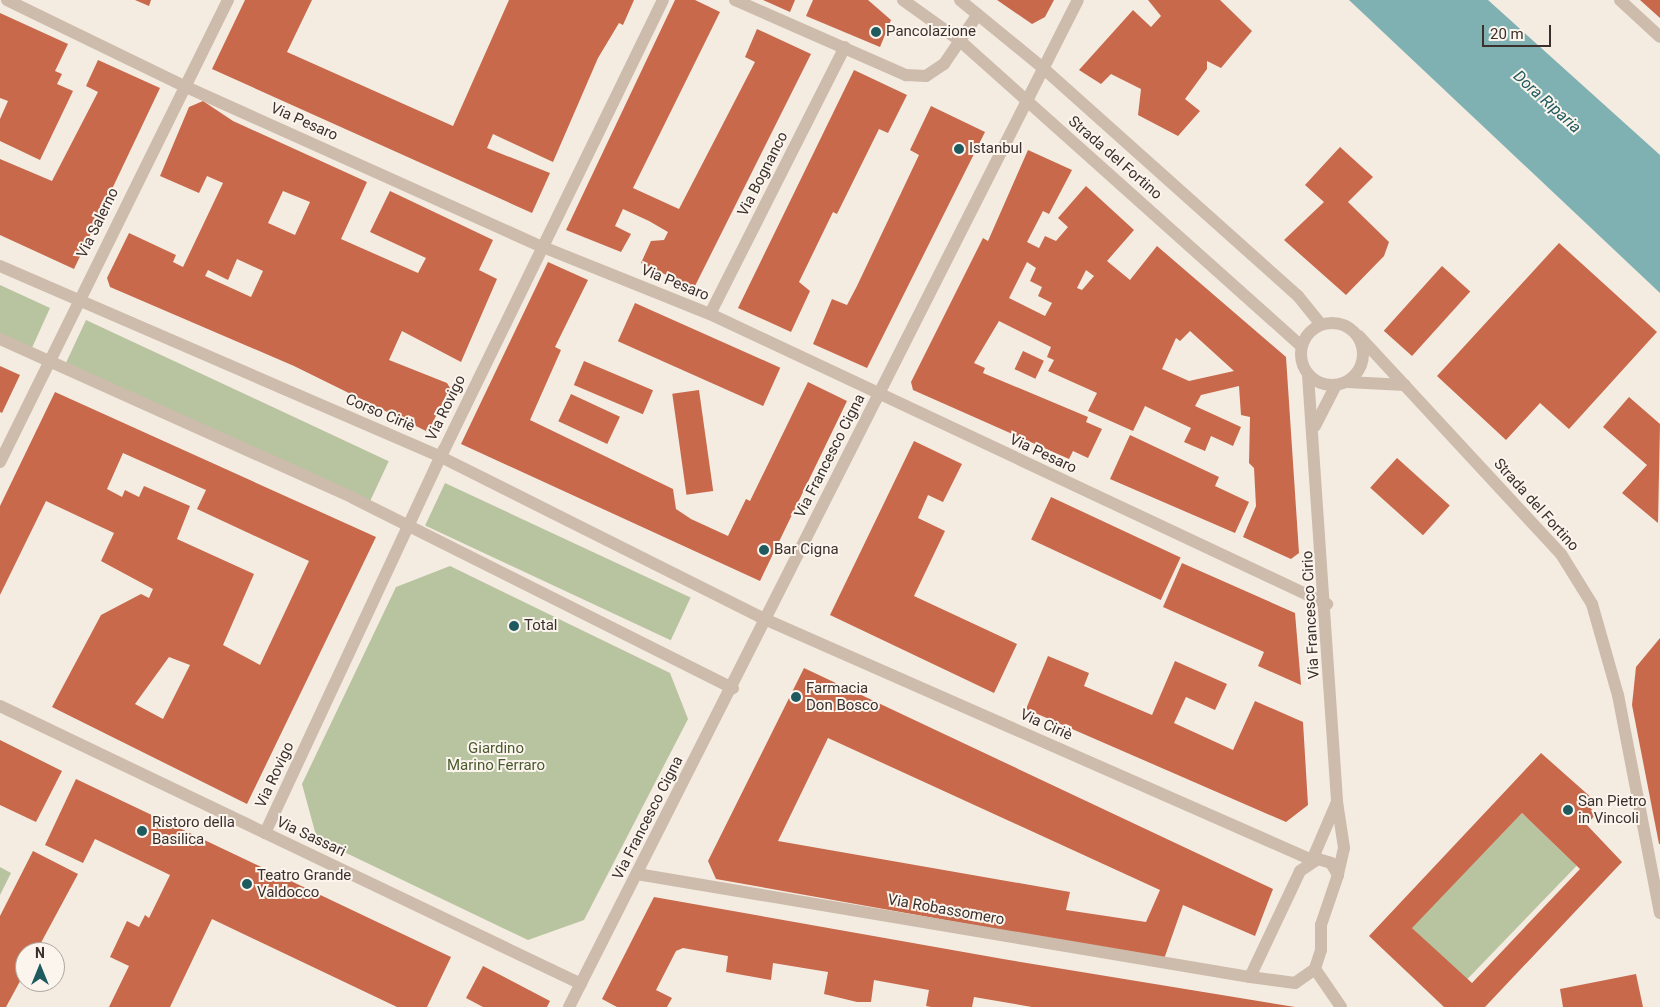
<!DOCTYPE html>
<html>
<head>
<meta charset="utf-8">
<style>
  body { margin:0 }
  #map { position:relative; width:1660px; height:1007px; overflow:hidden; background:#f4ebe1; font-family:Roboto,sans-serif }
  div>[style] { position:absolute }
  .green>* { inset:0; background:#b8c4a0; transform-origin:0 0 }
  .water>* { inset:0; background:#7fb0b2 }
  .building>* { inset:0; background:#c8694b; transform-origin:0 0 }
  .minor>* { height:12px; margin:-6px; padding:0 6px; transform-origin:6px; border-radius:6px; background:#cdbbac }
  .minor>.ring { margin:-6px; padding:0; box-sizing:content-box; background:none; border:12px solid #cdbbac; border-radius:50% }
  .dots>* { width:14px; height:14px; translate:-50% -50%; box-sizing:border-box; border:2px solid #fbf5ee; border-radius:50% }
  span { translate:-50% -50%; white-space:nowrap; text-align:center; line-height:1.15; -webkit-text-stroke:4px #fbf5ee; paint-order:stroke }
  .poi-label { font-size:15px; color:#3b302b }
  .left { translate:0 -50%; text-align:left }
  .street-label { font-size:15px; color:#3b302b }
  .park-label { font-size:15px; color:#4a5a2e }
  .water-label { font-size:16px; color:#1f5a5e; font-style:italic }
  .north { position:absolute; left:15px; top:942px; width:50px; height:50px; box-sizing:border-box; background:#fbf5ee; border:1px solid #aea6a0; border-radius:50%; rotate:0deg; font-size:14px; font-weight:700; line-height:20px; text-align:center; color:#3b302b }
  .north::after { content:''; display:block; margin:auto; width:18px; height:22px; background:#1f5a5e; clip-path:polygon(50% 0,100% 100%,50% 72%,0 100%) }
  .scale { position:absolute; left:1482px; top:25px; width:69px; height:22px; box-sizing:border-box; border:2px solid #3b302b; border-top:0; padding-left:6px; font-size:15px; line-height:18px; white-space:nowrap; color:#3b302b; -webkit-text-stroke:4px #fbf5ee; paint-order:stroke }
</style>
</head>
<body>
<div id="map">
  <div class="green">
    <div style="clip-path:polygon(0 285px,50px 308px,31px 350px,0 336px)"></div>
    <div style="left:86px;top:320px;width:334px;height:47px;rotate:25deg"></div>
    <div style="left:445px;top:483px;width:271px;height:47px;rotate:25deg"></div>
    <div style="clip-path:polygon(450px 566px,670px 673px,688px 719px,584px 920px,528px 940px,317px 839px,302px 784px,396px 587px)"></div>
    <div style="left:1522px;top:813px;width:76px;height:159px;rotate:44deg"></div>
    <div style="clip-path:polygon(0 867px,11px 873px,0 895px)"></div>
  </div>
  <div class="water">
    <div style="clip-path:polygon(1349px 0,1488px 0,1660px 155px,1660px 293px)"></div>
  </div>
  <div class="building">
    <div style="clip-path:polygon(135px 0,151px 0,149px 6px)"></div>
    <div style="clip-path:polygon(245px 0,312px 0,287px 52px,453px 126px,509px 0,634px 0,623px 25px,619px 23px,598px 58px,553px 162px,493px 134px,487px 148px,550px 173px,532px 213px,212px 69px)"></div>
    <div style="clip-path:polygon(675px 0,695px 0,720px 12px,633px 188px,679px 209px,755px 62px,745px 57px,757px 29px,811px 54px,694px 288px,641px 263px,651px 241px,664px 240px,668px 232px,649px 221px,623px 209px,615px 226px,631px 234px,621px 252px,566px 230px)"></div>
    <div style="clip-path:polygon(763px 0,795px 0,790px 12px)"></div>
    <div style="clip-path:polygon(813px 0,868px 0,891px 20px,880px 47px,806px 16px)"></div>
    <div style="clip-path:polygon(997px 0,1054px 0,1045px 17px,1032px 24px)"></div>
    <div style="clip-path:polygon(1148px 0,1220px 0,1252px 31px,1221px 68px,1207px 61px,1207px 69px,1185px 99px,1200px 111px,1178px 136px,1138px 115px,1141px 89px,1111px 74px,1101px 84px,1079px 70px,1133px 10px,1151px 27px,1161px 16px)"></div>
    <div style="clip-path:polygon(1640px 0,1660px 0,1660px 18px)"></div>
    <div style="clip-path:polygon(0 13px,68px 44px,55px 71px,62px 74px,57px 84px,73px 91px,40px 160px,0 141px,0 119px,8px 101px,0 98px)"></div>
    <div style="clip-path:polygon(98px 60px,160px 88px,74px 269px,0 235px,0 159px,52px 181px,98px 92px,86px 86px)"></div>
    <div style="clip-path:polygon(854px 70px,907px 95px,888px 133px,879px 129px,837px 214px,833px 212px,799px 282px,810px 291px,791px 332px,738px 308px)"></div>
    <div style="clip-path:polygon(evenodd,203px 101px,233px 121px,367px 182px,341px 239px,418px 273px,426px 258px,370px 232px,390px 191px,493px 240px,479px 270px,497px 279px,461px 362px,402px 331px,389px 360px,447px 383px,450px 388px,428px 432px,294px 366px,110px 287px,107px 278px,129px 233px,176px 255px,173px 262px,183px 267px,223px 183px,207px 176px,199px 193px,160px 176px,189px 107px,203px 101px,283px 191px,310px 202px,295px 235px,268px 223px,283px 191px,203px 101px,237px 259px,263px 271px,251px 297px,205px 276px,208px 270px,228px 280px,237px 259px)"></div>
    <div style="clip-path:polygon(931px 106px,985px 132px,867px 368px,813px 344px,832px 299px,847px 305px,857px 286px,919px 155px,910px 150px)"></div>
    <div style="clip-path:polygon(1340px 147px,1373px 177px,1348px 202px,1389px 242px,1384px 256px,1346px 295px,1284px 240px,1324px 202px,1305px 185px)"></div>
    <div style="clip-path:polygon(evenodd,1028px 150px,1072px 170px,1049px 214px,1043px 211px,1027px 242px,1039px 248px,1045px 236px,1056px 241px,1068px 227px,1058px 218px,1086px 186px,1134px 230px,1107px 261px,1130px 280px,1157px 246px,1286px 357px,1299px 553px,1291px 559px,1243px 537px,1256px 506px,1254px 468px,1249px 463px,1250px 417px,1241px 415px,1239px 386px,1201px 395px,1195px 406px,1241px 427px,1233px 446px,1211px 436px,1205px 451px,1184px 442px,1191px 428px,1145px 406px,1133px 431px,1088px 411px,1097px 393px,1048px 371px,1054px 360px,1047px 357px,1051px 347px,999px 321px,974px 363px,985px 368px,983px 373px,1088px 417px,1086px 422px,1102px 429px,1088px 458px,1073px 451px,1069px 459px,913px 390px,911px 382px,983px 238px,988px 241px,1028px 150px,1027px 262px,1036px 268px,1030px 281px,1042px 287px,1038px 296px,1052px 303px,1045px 316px,1009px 298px,1027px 262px,1028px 150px,1086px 270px,1094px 276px,1082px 290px,1077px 288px,1086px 270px,1028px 150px,1190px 331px,1234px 371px,1189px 381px,1162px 369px,1176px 338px,1180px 341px,1190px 331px)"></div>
    <div style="clip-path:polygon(1559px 243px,1657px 332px,1569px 429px,1540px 403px,1506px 440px,1437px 376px)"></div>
    <div style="clip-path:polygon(548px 262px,588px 280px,555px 347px,561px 350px,530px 420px,673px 489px,676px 509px,691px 519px,728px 536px,746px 499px,750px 501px,808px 382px,847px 401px,760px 581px,461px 444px)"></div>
    <div style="left:1442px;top:266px;width:38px;height:87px;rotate:42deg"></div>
    <div style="left:635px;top:303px;width:159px;height:42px;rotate:24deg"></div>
    <div style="left:1023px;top:351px;width:23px;height:20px;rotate:25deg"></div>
    <div style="left:584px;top:361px;width:75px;height:26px;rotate:23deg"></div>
    <div style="clip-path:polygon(0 366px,20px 375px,2px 413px,0 412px)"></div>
    <div style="left:699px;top:390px;width:102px;height:27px;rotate:82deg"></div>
    <div style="clip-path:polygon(evenodd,55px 392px,376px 537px,247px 804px,52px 707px,101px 615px,141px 594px,149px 598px,153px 589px,101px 561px,114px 533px,46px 501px,0 595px,0 506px,55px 392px,123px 453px,206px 490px,197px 509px,309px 561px,260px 665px,223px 645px,254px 574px,177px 539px,190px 506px,144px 486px,139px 497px,125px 490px,122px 497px,107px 489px,123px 453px,55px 392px,169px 657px,190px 665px,163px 719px,135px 704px,169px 657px)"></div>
    <div style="left:571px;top:394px;width:54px;height:30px;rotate:25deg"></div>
    <div style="clip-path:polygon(1629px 397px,1660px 424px,1658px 523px,1622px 493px,1647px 465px,1603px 427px)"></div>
    <div style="clip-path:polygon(1130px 435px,1219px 477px,1215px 486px,1249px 502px,1235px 533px,1110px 479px)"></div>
    <div style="clip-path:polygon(914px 441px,962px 464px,943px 502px,928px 495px,918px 518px,945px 531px,914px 596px,1017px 644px,994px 693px,830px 615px)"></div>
    <div style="left:1397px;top:458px;width:71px;height:40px;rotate:42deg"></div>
    <div style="left:1051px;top:497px;width:143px;height:47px;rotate:25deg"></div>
    <div style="clip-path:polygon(1182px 563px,1295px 613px,1301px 685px,1258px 666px,1264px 652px,1163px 607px)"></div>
    <div style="clip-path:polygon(1660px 638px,1660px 844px,1659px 844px,1632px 705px,1636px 667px)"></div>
    <div style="clip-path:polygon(1048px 656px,1089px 673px,1084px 686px,1152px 715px,1175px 661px,1227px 684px,1215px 710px,1186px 697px,1174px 723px,1233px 750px,1255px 701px,1303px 722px,1308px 805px,1286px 822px,1026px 709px)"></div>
    <div style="clip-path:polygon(evenodd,804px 668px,1273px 889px,1255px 936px,1183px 905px,1164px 959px,716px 879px,708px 861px,804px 668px,828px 738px,1160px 890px,1146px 922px,1066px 910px,1070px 892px,778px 841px,828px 738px)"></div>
    <div style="clip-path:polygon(0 740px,62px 771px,36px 822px,0 805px)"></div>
    <div style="clip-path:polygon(evenodd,1541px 753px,1594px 800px,1588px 806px,1597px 814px,1586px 824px,1622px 862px,1485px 1007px,1444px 1007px,1369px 936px,1541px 753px,1522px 813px,1580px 869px,1472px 983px,1412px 928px,1522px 813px)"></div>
    <div style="clip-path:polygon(76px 779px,451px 957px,427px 1007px,397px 1007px,212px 919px,170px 1007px,109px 1007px,129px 966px,110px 957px,127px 921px,139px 927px,145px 915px,149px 918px,170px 875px,95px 839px,83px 863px,45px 845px)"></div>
    <div style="clip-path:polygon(33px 851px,78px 874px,36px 952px,25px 952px,25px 972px,6px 1007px,0 1007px,0 916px)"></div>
    <div style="clip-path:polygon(654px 897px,1003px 959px,1295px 1007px,1032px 1007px,974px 997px,972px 1007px,931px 1007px,926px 1006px,929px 990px,874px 980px,871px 1002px,857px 1002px,824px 994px,828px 972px,773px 963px,771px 980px,726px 972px,728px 956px,683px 948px,676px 951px,656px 990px,672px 998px,667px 1007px,617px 1007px,602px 999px)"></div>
    <div style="clip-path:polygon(483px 966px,550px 1001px,547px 1007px,483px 1007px,466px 998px)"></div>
    <div style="clip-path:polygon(1636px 974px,1643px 1007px,1563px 1007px,1560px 989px)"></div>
  </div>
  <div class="minor">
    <div style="left:7px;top:0;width:197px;rotate:25.9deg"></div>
    <div style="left:184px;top:86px;width:393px;rotate:24.2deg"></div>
    <div style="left:543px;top:247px;width:180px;rotate:21.9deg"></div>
    <div style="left:710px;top:314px;width:682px;rotate:25.17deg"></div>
    <div style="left:735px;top:0;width:187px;rotate:23.7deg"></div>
    <div style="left:906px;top:75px;width:20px;rotate:3deg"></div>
    <div style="left:926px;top:76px;width:22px;rotate:-34deg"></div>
    <div style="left:944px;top:64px;width:60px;rotate:-55.8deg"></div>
    <div style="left:903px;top:0;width:69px;rotate:35.5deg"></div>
    <div style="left:959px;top:40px;width:459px;rotate:41.8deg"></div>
    <div style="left:960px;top:0;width:107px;rotate:39.3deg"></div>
    <div style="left:1043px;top:68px;width:342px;rotate:41.8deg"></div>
    <div style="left:1298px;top:296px;width:36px;rotate:51deg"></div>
    <div style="left:1620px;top:0;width:54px;rotate:42.8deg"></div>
    <div style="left:0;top:266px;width:481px;rotate:23.4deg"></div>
    <div style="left:441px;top:457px;width:357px;rotate:26.6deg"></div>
    <div style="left:760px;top:617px;width:603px;rotate:23.76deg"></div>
    <div style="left:1312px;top:860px;width:63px;rotate:-66.7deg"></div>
    <div style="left:710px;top:314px;width:299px;rotate:-63.2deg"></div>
    <div class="ring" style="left:1301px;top:323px;width:50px;height:50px"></div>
    <div style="left:1359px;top:336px;width:297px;rotate:47.2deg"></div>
    <div style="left:1561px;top:554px;width:59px;rotate:58.2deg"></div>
    <div style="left:1592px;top:604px;width:95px;rotate:74.1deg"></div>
    <div style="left:1618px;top:695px;width:222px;rotate:79.1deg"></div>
    <div style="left:0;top:339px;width:387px;rotate:24.2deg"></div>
    <div style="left:353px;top:498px;width:425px;rotate:26.6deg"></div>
    <div style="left:1308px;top:375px;width:428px;rotate:86.1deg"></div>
    <div style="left:1337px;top:802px;width:47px;rotate:81.3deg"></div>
    <div style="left:1344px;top:848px;width:28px;rotate:103deg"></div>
    <div style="left:1347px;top:382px;width:58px;rotate:3deg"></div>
    <div style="left:1315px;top:426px;width:46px;rotate:-62.9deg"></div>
    <div style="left:0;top:462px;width:515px;rotate:-63.73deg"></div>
    <div style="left:0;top:706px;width:644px;rotate:25.57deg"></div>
    <div style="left:265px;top:833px;width:423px;rotate:-65deg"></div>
    <div style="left:444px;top:450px;width:500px;rotate:-64.05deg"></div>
    <div style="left:1318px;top:859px;width:14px;rotate:17deg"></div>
    <div style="left:1331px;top:863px;width:14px;rotate:60deg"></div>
    <div style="left:1338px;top:875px;width:53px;rotate:108.8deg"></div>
    <div style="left:1321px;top:925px;width:25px;rotate:90deg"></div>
    <div style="left:1321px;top:950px;width:20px;rotate:108deg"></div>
    <div style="left:1315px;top:969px;width:24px;rotate:145deg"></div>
    <div style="left:1295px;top:983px;width:45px;rotate:-172.4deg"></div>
    <div style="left:1250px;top:977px;width:117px;rotate:-64.7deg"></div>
    <div style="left:1300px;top:871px;width:22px;rotate:-34deg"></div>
    <div style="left:637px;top:874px;width:622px;rotate:9.54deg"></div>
    <div style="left:1315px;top:969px;width:46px;rotate:55.6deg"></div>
    <div style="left:569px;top:1007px;width:1128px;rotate:-63.19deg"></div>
  </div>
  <div class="dots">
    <div style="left:876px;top:32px;background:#1f5a5e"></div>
    <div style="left:959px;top:149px;background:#1f5a5e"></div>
    <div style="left:764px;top:550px;background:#1f5a5e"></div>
    <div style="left:514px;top:626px;background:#1f5a5e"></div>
    <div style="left:796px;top:697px;background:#1f5a5e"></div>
    <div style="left:1568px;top:810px;background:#1f5a5e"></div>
    <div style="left:142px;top:831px;background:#1f5a5e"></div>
    <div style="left:247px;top:884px;background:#1f5a5e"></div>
  </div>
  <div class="poi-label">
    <span class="left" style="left:886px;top:32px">Pancolazione</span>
    <span class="left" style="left:969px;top:149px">Istanbul</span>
    <span class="left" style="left:774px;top:550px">Bar Cigna</span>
    <span class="left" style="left:524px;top:626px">Total</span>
    <span class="left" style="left:806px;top:697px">Farmacia<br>Don Bosco</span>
    <span class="left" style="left:1578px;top:810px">San Pietro<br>in Vincoli</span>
    <span class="left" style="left:152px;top:831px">Ristoro della<br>Basilica</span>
    <span class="left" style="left:257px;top:884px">Teatro Grande<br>Valdocco</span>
  </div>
  <div class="street-label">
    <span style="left:304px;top:122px;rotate:24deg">Via Pesaro</span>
    <span style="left:1115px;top:158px;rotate:41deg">Strada del Fortino</span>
    <span style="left:763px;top:174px;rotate:-63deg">Via Bognanco</span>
    <span style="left:98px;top:223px;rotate:-64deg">Via Salerno</span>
    <span style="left:675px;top:283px;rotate:22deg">Via Pesaro</span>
    <span style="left:446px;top:408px;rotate:-64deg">Via Rovigo</span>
    <span style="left:380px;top:413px;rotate:23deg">Corso Ciriè</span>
    <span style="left:1043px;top:454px;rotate:25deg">Via Pesaro</span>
    <span style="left:830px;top:456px;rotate:-63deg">Via Francesco Cigna</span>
    <span style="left:1536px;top:505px;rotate:48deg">Strada del Fortino</span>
    <span style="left:1311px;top:615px;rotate:-93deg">Via Francesco Cirio</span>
    <span style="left:1046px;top:725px;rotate:24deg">Via Ciriè</span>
    <span style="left:275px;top:775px;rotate:-65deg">Via Rovigo</span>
    <span style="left:648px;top:818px;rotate:-63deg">Via Francesco Cigna</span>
    <span style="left:311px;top:837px;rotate:25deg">Via Sassari</span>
    <span style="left:946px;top:910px;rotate:10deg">Via Robassomero</span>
  </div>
  <div class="park-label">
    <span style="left:496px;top:757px">Giardino<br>Marino Ferraro</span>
  </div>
  <div class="water-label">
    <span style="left:1547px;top:102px;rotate:42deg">Dora Riparia</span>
  </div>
  <div class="north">N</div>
  <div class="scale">20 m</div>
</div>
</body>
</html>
